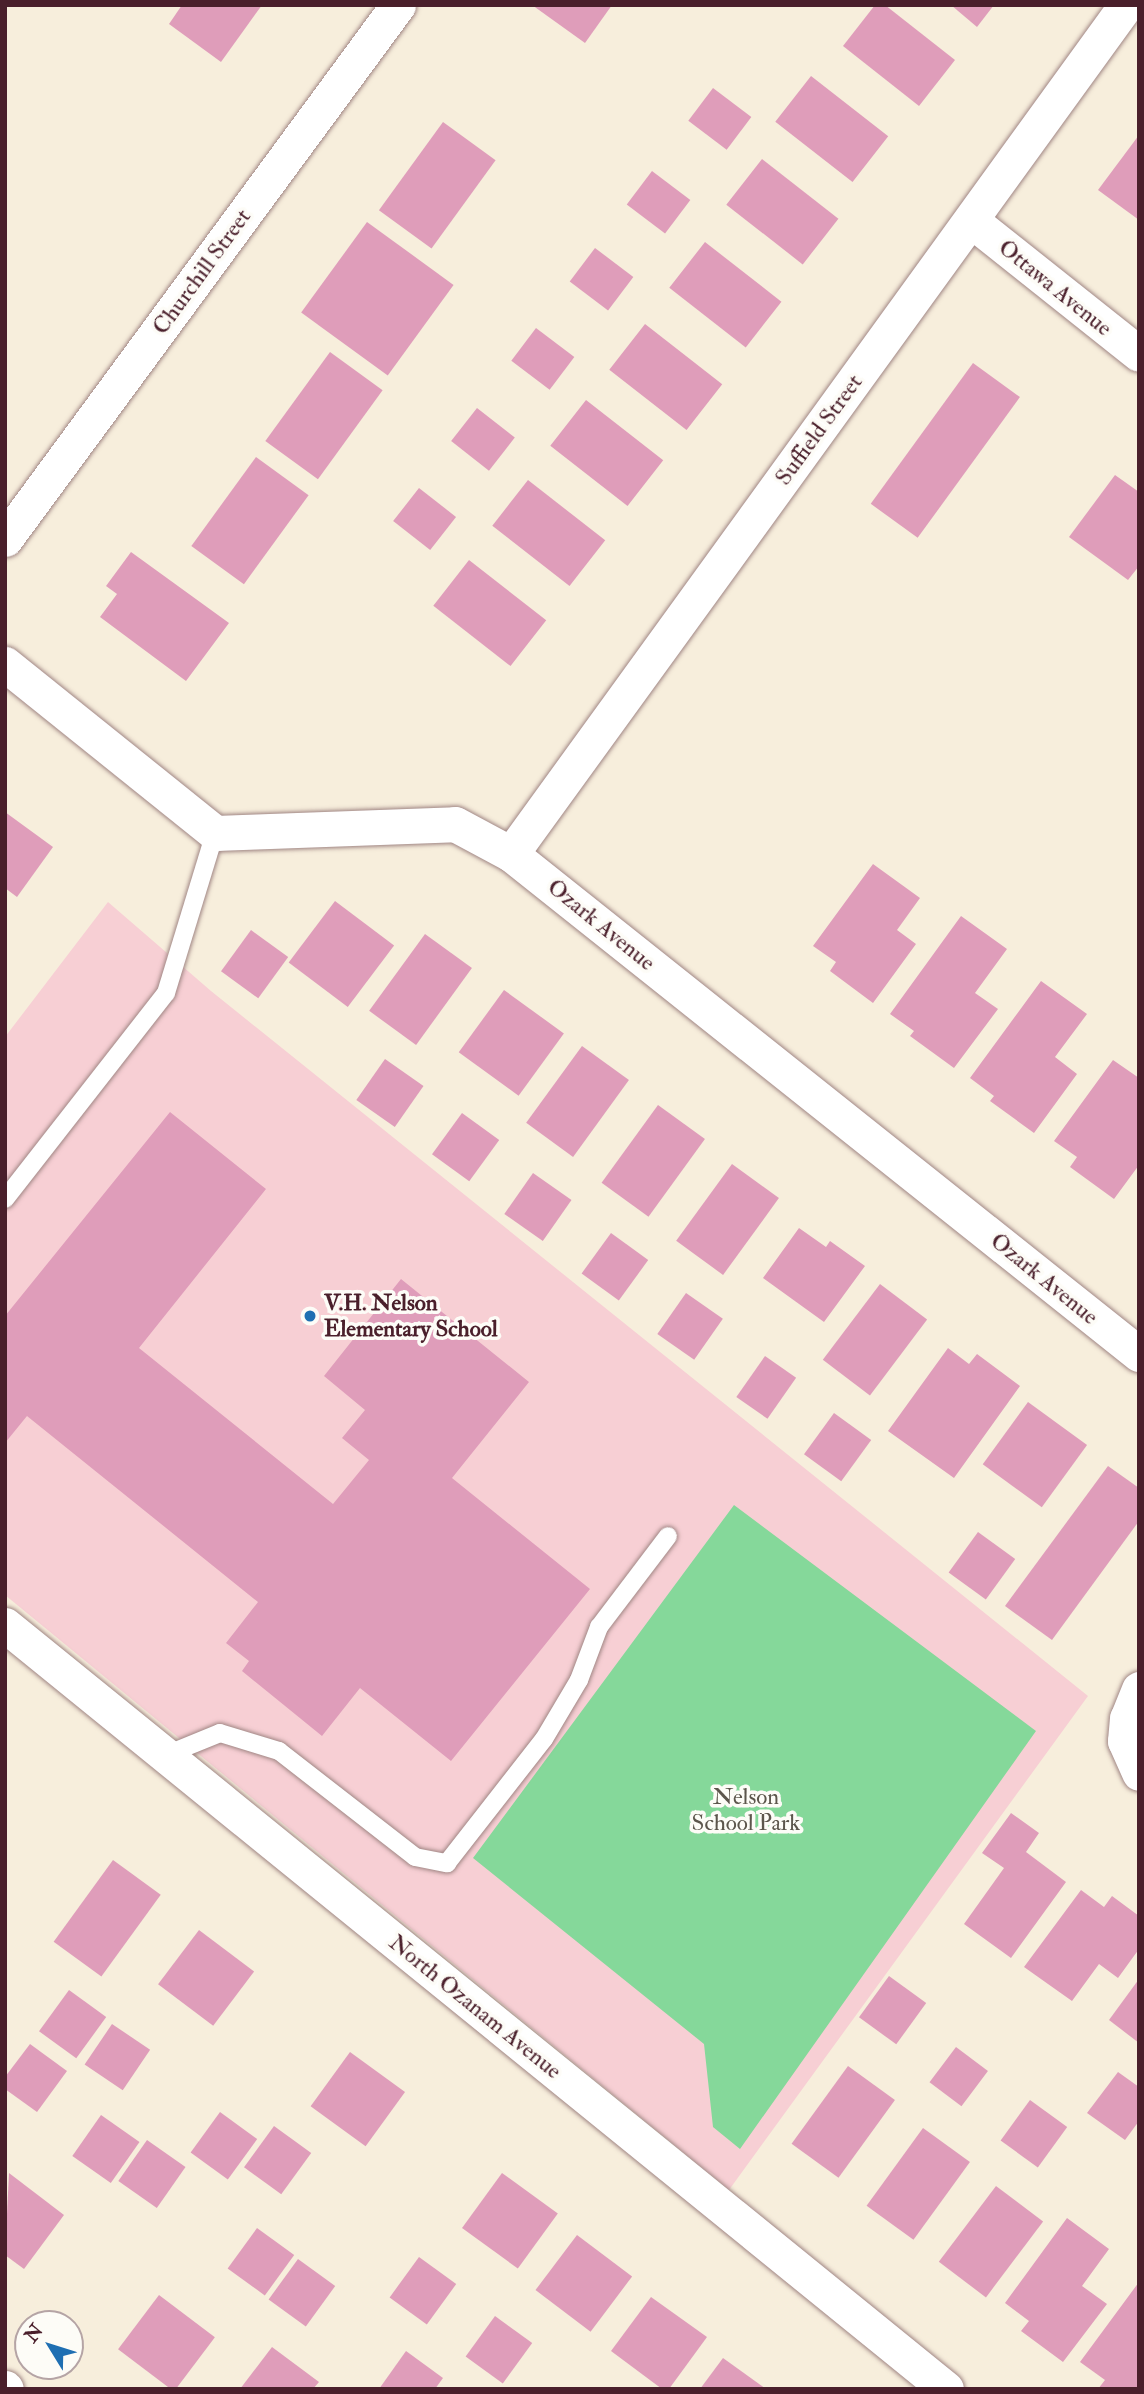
<!DOCTYPE html>
<html>
<head>
<meta charset="utf-8">
<style>
  body { margin:0 }
  #map { position:relative; width:1144px; height:2394px; overflow:hidden; background:#f7eedc; font-family:"IM FELL Double Pica",serif }
  div>[style] { position:absolute }
  .built>* { inset:0; background:#f7cfd4 }
  .green>* { inset:0; background:#85d89a }
  .building>* { inset:0; background:#df9dba; transform-origin:0 0 }
  .roads { filter:drop-shadow(0 0 2px #a08684) drop-shadow(0 0 2px #a08684) }
  .service>* { height:18px; margin:-9px; padding:0 9px; transform-origin:9px; border-radius:9px; background:#fff }
  .minor>* { height:35px; margin:-17.5px; padding:0 17.5px; transform-origin:17.5px; border-radius:17.5px; background:#fff }
  .dots>* { width:19px; height:19px; translate:-50% -50%; box-sizing:border-box; border:4px solid #fdfcf7; border-radius:50% }
  span { translate:-50% -50%; white-space:nowrap; text-align:center; line-height:1.15; -webkit-text-stroke:7px #fdfcf7; paint-order:stroke }
  .street-label { font-size:23px; color:#4a1f2b }
  .poi-label { font-size:23px; color:#4a1f2b; font-weight:700 }
  .left { translate:0 -50%; text-align:left }
  .park-label { font-size:23px; color:#5c564c }
  .frame { position:absolute; inset:0; border:7px solid #4a1f2b; pointer-events:none }
  .north { position:absolute; left:14px; top:2310px; width:70px; height:70px; box-sizing:border-box; background:#fdfcf7; border:2px solid #b5a4a5; border-radius:50%; rotate:308deg; font-size:19px; font-weight:700; line-height:28px; text-align:center; color:#4a1f2b }
  .north::after { content:''; display:block; margin:auto; width:24px; height:32px; background:#1f6fb2; clip-path:polygon(50% 0,100% 100%,50% 72%,0 100%) }
</style>
</head>
<body>
<div id="map">
  <div class="built">
    <div style="clip-path:polygon(108px 902px,211px 991px,1088px 1696px,729px 2190px,5px 1595px,5px 1037px)"></div>
  </div>
  <div class="green">
    <div style="clip-path:polygon(734px 1505px,1036px 1731px,740px 2149px,713px 2127px,704px 2044px,473px 1858px)"></div>
  </div>
  <div class="building">
    <div style="clip-path:polygon(182px 5px,262px 5px,221px 62px,169px 24px)"></div>
    <div style="clip-path:polygon(532px 5px,612px 5px,585px 43px)"></div>
    <div style="clip-path:polygon(875px 5px,885px 5px,955px 60px,919px 106px,843px 46px)"></div>
    <div style="clip-path:polygon(951px 5px,994px 5px,977px 27px)"></div>
    <div style="left:811px;top:76px;width:98px;height:58px;rotate:38deg"></div>
    <div style="left:713px;top:88px;width:48px;height:41px;rotate:37deg"></div>
    <div style="left:443px;top:122px;width:65px;height:109px;rotate:36deg"></div>
    <div style="clip-path:polygon(1139px 135px,1139px 220px,1098px 190px)"></div>
    <div style="left:762px;top:159px;width:97px;height:58px;rotate:38deg"></div>
    <div style="left:652px;top:171px;width:48px;height:42px;rotate:37deg"></div>
    <div style="left:367px;top:222px;width:107px;height:112px;rotate:36deg"></div>
    <div style="left:705px;top:242px;width:97px;height:58px;rotate:38deg"></div>
    <div style="left:595px;top:248px;width:48px;height:42px;rotate:37deg"></div>
    <div style="left:645px;top:324px;width:98px;height:58px;rotate:38deg"></div>
    <div style="left:536px;top:328px;width:48px;height:41px;rotate:37deg"></div>
    <div style="left:330px;top:352px;width:65px;height:110px;rotate:36deg"></div>
    <div style="left:973px;top:363px;width:58px;height:174px;rotate:36deg"></div>
    <div style="left:586px;top:400px;width:98px;height:58px;rotate:38deg"></div>
    <div style="left:477px;top:408px;width:48px;height:42px;rotate:38deg"></div>
    <div style="left:256px;top:457px;width:65px;height:110px;rotate:36deg"></div>
    <div style="clip-path:polygon(1115px 475px,1139px 492px,1139px 566px,1128px 580px,1069px 537px)"></div>
    <div style="left:528px;top:480px;width:98px;height:58px;rotate:38deg"></div>
    <div style="left:419px;top:488px;width:47px;height:42px;rotate:38deg"></div>
    <div style="clip-path:polygon(131px 552px,229px 623px,186px 681px,100px 617px,117px 594px,106px 586px)"></div>
    <div style="left:469px;top:560px;width:98px;height:58px;rotate:38deg"></div>
    <div style="clip-path:polygon(5px 812px,53px 847px,17px 897px,5px 888px)"></div>
    <div style="clip-path:polygon(873px 864px,920px 898px,897px 930px,916px 944px,873px 1003px,830px 971px,836px 962px,813px 946px)"></div>
    <div style="left:335px;top:901px;width:74px;height:77px;rotate:37deg"></div>
    <div style="clip-path:polygon(961px 916px,1007px 949px,975px 993px,998px 1009px,954px 1068px,910px 1036px,914px 1031px,890px 1014px)"></div>
    <div style="left:251px;top:930px;width:46px;height:51px;rotate:36deg"></div>
    <div style="left:425px;top:934px;width:58px;height:95px;rotate:36deg"></div>
    <div style="clip-path:polygon(1041px 981px,1087px 1014px,1055px 1057px,1077px 1074px,1034px 1133px,990px 1101px,994px 1096px,970px 1078px)"></div>
    <div style="left:504px;top:990px;width:74px;height:77px;rotate:36deg"></div>
    <div style="left:582px;top:1046px;width:58px;height:95px;rotate:36deg"></div>
    <div style="left:385px;top:1059px;width:47px;height:50px;rotate:35deg"></div>
    <div style="clip-path:polygon(1113px 1060px,1139px 1078px,1139px 1165px,1114px 1199px,1070px 1167px,1077px 1157px,1054px 1141px)"></div>
    <div style="left:658px;top:1105px;width:58px;height:96px;rotate:36deg"></div>
    <div style="clip-path:polygon(170px 1112px,266px 1189px,139px 1348px,333px 1504px,369px 1460px,342px 1438px,365px 1410px,324px 1376px,401px 1279px,529px 1382px,452px 1478px,590px 1589px,451px 1761px,360px 1688px,322px 1736px,242px 1671px,249px 1661px,226px 1643px,258px 1602px,27px 1416px,5px 1443px,5px 1316px)"></div>
    <div style="left:462px;top:1113px;width:46px;height:51px;rotate:36deg"></div>
    <div style="left:732px;top:1164px;width:58px;height:95px;rotate:36deg"></div>
    <div style="left:533px;top:1173px;width:47px;height:50px;rotate:35deg"></div>
    <div style="clip-path:polygon(799px 1228px,826px 1247px,830px 1241px,865px 1266px,824px 1322px,763px 1278px)"></div>
    <div style="left:611px;top:1233px;width:46px;height:50px;rotate:36deg"></div>
    <div style="left:880px;top:1284px;width:59px;height:95px;rotate:37deg"></div>
    <div style="left:686px;top:1293px;width:45px;height:50px;rotate:35deg"></div>
    <div style="clip-path:polygon(948px 1348px,969px 1364px,977px 1354px,1020px 1386px,954px 1478px,888px 1431px)"></div>
    <div style="left:765px;top:1356px;width:38px;height:50px;rotate:35deg"></div>
    <div style="left:1028px;top:1402px;width:73px;height:77px;rotate:36deg"></div>
    <div style="left:834px;top:1413px;width:46px;height:51px;rotate:36deg"></div>
    <div style="clip-path:polygon(1108px 1466px,1139px 1488px,1139px 1521px,1052px 1640px,1005px 1606px)"></div>
    <div style="left:978px;top:1532px;width:46px;height:50px;rotate:36deg"></div>
    <div style="clip-path:polygon(1011px 1813px,1039px 1833px,1026px 1852px,1066px 1882px,1011px 1958px,964px 1924px,1004px 1868px,982px 1853px)"></div>
    <div style="left:113px;top:1860px;width:59px;height:101px;rotate:36deg"></div>
    <div style="clip-path:polygon(1081px 1890px,1104px 1907px,1112px 1896px,1139px 1916px,1139px 1949px,1118px 1978px,1099px 1964px,1072px 2001px,1024px 1967px)"></div>
    <div style="left:199px;top:1930px;width:69px;height:68px;rotate:37deg"></div>
    <div style="left:889px;top:1976px;width:46px;height:51px;rotate:36deg"></div>
    <div style="clip-path:polygon(1139px 1979px,1139px 2043px,1109px 2020px)"></div>
    <div style="left:69px;top:1990px;width:46px;height:51px;rotate:36deg"></div>
    <div style="left:112px;top:2024px;width:46px;height:49px;rotate:34deg"></div>
    <div style="clip-path:polygon(30px 2044px,67px 2071px,37px 2112px,5px 2089px,5px 2077px)"></div>
    <div style="left:956px;top:2047px;width:40px;height:44px;rotate:37deg"></div>
    <div style="left:350px;top:2052px;width:68px;height:67px;rotate:36deg"></div>
    <div style="left:848px;top:2066px;width:58px;height:96px;rotate:36deg"></div>
    <div style="clip-path:polygon(1118px 2072px,1139px 2087px,1139px 2121px,1125px 2140px,1087px 2113px)"></div>
    <div style="left:1030px;top:2100px;width:46px;height:50px;rotate:36deg"></div>
    <div style="left:220px;top:2112px;width:46px;height:50px;rotate:36deg"></div>
    <div style="left:101px;top:2115px;width:47px;height:50px;rotate:35deg"></div>
    <div style="left:274px;top:2126px;width:46px;height:51px;rotate:36deg"></div>
    <div style="left:923px;top:2128px;width:58px;height:96px;rotate:36deg"></div>
    <div style="left:147px;top:2140px;width:47px;height:50px;rotate:35deg"></div>
    <div style="clip-path:polygon(9px 2173px,64px 2215px,24px 2269px,5px 2255px)"></div>
    <div style="left:502px;top:2173px;width:69px;height:68px;rotate:36deg"></div>
    <div style="left:996px;top:2186px;width:59px;height:95px;rotate:37deg"></div>
    <div style="clip-path:polygon(1067px 2218px,1109px 2249px,1082px 2286px,1107px 2304px,1063px 2362px,1021px 2331px,1029px 2321px,1005px 2303px)"></div>
    <div style="left:257px;top:2228px;width:46px;height:50px;rotate:36deg"></div>
    <div style="left:577px;top:2235px;width:69px;height:69px;rotate:37deg"></div>
    <div style="left:419px;top:2257px;width:46px;height:50px;rotate:36deg"></div>
    <div style="left:298px;top:2259px;width:46px;height:50px;rotate:36deg"></div>
    <div style="clip-path:polygon(1139px 2282px,1139px 2389px,1098px 2389px,1105px 2380px,1080px 2362px)"></div>
    <div style="left:159px;top:2295px;width:70px;height:68px;rotate:37deg"></div>
    <div style="clip-path:polygon(651px 2297px,707px 2337px,669px 2389px,662px 2389px,611px 2351px)"></div>
    <div style="left:495px;top:2316px;width:46px;height:50px;rotate:36deg"></div>
    <div style="clip-path:polygon(272px 2347px,319px 2382px,313px 2389px,240px 2389px)"></div>
    <div style="clip-path:polygon(406px 2351px,443px 2378px,435px 2389px,379px 2389px)"></div>
    <div style="clip-path:polygon(723px 2358px,766px 2389px,700px 2389px)"></div>
  </div>
  <div class="roads">
    <div class="service">
      <div style="left:5px;top:1199px;width:261px;rotate:-52deg"></div>
      <div style="left:166px;top:993px;width:167px;rotate:-73deg"></div>
      <div style="left:166px;top:1755px;width:58px;rotate:-22.2deg"></div>
      <div style="left:220px;top:1733px;width:62px;rotate:17deg"></div>
      <div style="left:279px;top:1751px;width:172px;rotate:37.9deg"></div>
      <div style="left:415px;top:1857px;width:33px;rotate:11deg"></div>
      <div style="left:447px;top:1863px;width:157px;rotate:-52deg"></div>
      <div style="left:544px;top:1739px;width:69px;rotate:-59.3deg"></div>
      <div style="left:579px;top:1680px;width:57px;rotate:-69.3deg"></div>
      <div style="left:599px;top:1627px;width:114px;rotate:-52.8deg"></div>
    </div>
    <div class="minor">
      <div style="left:972px;top:221px;width:213px;rotate:38.5deg"></div>
      <div style="left:5px;top:539px;width:663px;rotate:-53.65deg"></div>
      <div style="left:5px;top:664px;width:270px;rotate:38.8deg"></div>
      <div style="left:215px;top:833px;width:240px;rotate:-2.1deg"></div>
      <div style="left:455px;top:824px;width:64px;rotate:28.2deg"></div>
      <div style="left:511px;top:854px;width:803px;rotate:38.53deg"></div>
      <div style="left:511px;top:854px;width:1048px;rotate:-54.08deg"></div>
      <div style="left:5px;top:1625px;width:1212px;rotate:39.07deg"></div>
      <div style="left:1139px;top:1689px;width:31px;rotate:112deg"></div>
      <div style="left:1127px;top:1718px;width:23px;rotate:95deg"></div>
      <div style="left:1125px;top:1741px;width:35px;rotate:66deg"></div>
      <div style="left:5px;top:2388px;width:1px;rotate:45deg"></div>
    </div>
  </div>
  <div class="dots">
    <div style="left:310px;top:1316px;background:#1f6fb2"></div>
  </div>
  <div class="street-label">
    <span style="left:202px;top:272px;rotate:-54deg">Churchill Street</span>
    <span style="left:1055px;top:288px;rotate:39deg">Ottawa Avenue</span>
    <span style="left:819px;top:430px;rotate:-54deg">Suffield Street</span>
    <span style="left:601px;top:925px;rotate:39deg">Ozark Avenue</span>
    <span style="left:1044px;top:1279px;rotate:39deg">Ozark Avenue</span>
    <span style="left:475px;top:2007px;rotate:39deg">North Ozanam Avenue</span>
  </div>
  <div class="poi-label">
    <span class="left" style="left:324px;top:1316px">V.H. Nelson<br>Elementary School</span>
  </div>
  <div class="park-label">
    <span style="left:746px;top:1810px">Nelson<br>School Park</span>
  </div>
  <div class="frame"></div>
  <div class="north">N</div>
</div>
</body>
</html>
